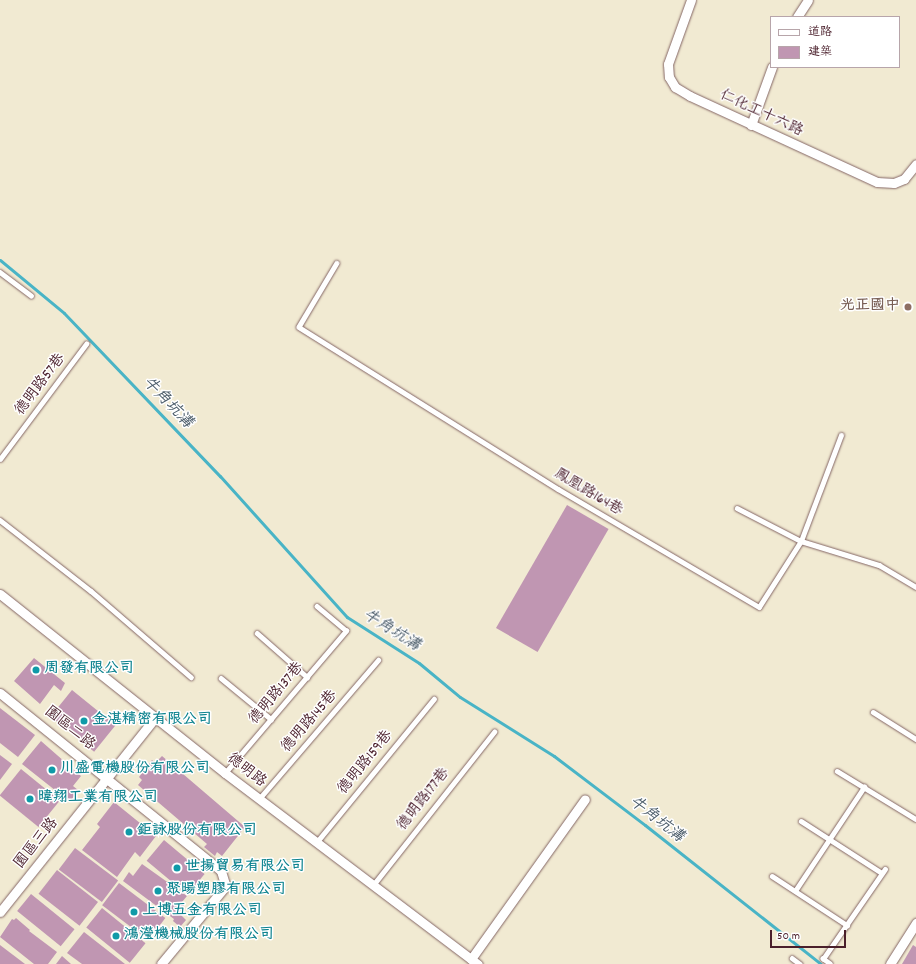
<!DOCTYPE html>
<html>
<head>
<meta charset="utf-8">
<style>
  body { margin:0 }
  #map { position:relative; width:916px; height:964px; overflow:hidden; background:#f1ead2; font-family:Dekko,"LXGW WenKai TC",sans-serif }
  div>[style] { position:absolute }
  .stream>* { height:3px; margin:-1.5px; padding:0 1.5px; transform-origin:1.5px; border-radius:1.5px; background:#49b4c6 }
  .building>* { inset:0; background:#c096b2; transform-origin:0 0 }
  .roads { filter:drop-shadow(0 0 1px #846665) drop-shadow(0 0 1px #846665) }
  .lane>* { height:4.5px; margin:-2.25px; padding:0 2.25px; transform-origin:2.25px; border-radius:2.25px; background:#fff }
  .street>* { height:9px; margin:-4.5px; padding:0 4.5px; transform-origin:4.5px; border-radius:4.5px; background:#fff }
  .dots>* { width:11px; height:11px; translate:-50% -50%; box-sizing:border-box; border:2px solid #fff; border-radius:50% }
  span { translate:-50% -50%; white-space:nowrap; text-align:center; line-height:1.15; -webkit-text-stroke:3px #fff; paint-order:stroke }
  .street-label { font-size:15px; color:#4a1f2b }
  .education-label { font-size:15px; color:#785e54; font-weight:700 }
  .right { translate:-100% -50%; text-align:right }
  .culture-label { font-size:15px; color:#0d838f; font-weight:700 }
  .left { translate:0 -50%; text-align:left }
  .water-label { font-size:16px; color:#4a5b69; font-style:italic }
  .legend { position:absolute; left:770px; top:16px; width:130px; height:52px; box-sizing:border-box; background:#fff; border:1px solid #b7a5aa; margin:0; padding:5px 7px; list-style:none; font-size:12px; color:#4a1f2b }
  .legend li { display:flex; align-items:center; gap:8px; height:20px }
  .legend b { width:20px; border:1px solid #b7a5aa }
  .scale { position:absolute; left:770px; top:930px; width:76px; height:18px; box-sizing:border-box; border:2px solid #4a1f2b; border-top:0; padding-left:5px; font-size:12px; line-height:14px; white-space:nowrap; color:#4a1f2b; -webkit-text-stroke:3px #fff; paint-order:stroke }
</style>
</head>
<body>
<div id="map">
  <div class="stream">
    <div style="left:0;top:260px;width:83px;rotate:39.6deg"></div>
    <div style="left:64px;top:313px;width:226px;rotate:46.3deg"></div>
    <div style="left:220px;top:476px;width:190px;rotate:48deg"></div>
    <div style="left:347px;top:617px;width:85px;rotate:32.6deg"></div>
    <div style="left:419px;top:663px;width:53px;rotate:39.7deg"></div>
    <div style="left:460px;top:697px;width:111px;rotate:32.1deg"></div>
    <div style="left:554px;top:756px;width:114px;rotate:37.2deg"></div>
    <div style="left:645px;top:825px;width:224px;rotate:38.3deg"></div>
  </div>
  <div class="building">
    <div style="left:567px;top:505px;width:48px;height:142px;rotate:30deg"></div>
    <div style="clip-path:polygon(34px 658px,65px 683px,61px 691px,54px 685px,40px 704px,14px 681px)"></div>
    <div style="left:72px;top:690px;width:56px;height:34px;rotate:39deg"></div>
    <div style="clip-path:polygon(0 708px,35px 735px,18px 757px,0 743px)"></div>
    <div style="clip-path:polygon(41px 741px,81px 776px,73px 786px,78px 790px,70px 802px,22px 764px)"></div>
    <div style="clip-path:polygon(0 755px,12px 764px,0 780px)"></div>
    <div style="clip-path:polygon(162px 756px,245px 827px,222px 856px,217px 852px,215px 856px,204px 847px,207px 844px,138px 785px,142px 780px,139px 777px,152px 760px,155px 763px)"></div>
    <div style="left:21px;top:769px;width:50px;height:34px;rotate:39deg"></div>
    <div style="clip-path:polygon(114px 802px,156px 836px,140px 857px,135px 852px,117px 877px,82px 850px,100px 827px,97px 824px)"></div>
    <div style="left:164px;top:840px;width:53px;height:27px;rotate:40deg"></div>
    <div style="left:75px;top:848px;width:54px;height:27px;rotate:37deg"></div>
    <div style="clip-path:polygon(142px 864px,187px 896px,182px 902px,185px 904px,179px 913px,186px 920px,180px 927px,173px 921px,174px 919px,123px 881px,129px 872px,133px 876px)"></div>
    <div style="left:57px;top:870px;width:52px;height:30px;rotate:38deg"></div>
    <div style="left:119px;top:883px;width:58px;height:28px;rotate:37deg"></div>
    <div style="left:31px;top:894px;width:56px;height:22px;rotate:39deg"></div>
    <div style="left:102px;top:908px;width:56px;height:25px;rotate:39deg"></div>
    <div style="clip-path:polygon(16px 918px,30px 930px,29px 931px,57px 952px,48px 964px,34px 964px,0 937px,12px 919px,14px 920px)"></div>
    <div style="clip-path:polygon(84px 932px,125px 964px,82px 964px,67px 953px)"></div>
    <div style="clip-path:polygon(0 945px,25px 964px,0 964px)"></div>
    <div style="clip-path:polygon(913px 945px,916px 947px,916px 964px,902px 964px)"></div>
    <div style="clip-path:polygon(62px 956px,71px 964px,56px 964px)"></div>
  </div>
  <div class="roads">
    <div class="lane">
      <div style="left:337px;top:263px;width:74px;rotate:120.7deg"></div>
      <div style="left:299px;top:327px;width:305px;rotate:32deg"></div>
      <div style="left:558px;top:489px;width:233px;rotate:30.4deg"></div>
      <div style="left:759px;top:607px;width:78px;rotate:-57.5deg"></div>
      <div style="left:801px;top:541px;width:82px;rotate:17.1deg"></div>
      <div style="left:879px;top:565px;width:43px;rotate:30.7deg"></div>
      <div style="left:0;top:272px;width:39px;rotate:37deg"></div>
      <div style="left:0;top:459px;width:144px;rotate:-53.2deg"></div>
      <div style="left:737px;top:508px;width:72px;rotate:27.3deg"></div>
      <div style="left:801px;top:541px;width:113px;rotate:-69.3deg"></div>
      <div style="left:0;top:520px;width:115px;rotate:38deg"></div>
      <div style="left:91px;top:591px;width:132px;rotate:40.7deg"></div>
      <div style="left:257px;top:633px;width:67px;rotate:41.3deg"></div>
      <div style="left:221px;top:678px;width:65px;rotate:39.4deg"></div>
      <div style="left:873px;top:712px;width:51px;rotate:32.1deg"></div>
      <div style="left:837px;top:771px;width:92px;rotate:31.3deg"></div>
      <div style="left:225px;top:773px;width:187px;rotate:-49.6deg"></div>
      <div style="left:346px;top:631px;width:38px;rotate:-140deg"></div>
      <div style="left:259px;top:799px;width:183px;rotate:-49.4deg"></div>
      <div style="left:801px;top:821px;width:96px;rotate:32.7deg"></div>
      <div style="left:316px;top:843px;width:186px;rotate:-50.7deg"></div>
      <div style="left:772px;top:876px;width:90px;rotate:33.2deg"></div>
      <div style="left:374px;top:884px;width:194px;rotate:-51.7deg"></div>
      <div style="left:795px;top:891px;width:125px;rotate:-56.4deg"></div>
      <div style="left:792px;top:958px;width:10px;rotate:37deg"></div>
      <div style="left:830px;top:964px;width:9px;rotate:-144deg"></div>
      <div style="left:823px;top:959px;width:109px;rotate:-55.4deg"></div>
    </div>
    <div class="street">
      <div style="left:691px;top:0;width:68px;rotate:109.8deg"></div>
      <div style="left:668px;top:64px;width:13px;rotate:86deg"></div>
      <div style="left:669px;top:77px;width:12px;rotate:59deg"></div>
      <div style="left:675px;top:87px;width:17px;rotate:31deg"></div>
      <div style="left:690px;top:96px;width:206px;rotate:24.7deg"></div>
      <div style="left:877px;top:182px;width:17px;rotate:3deg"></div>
      <div style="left:894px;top:183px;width:11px;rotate:-22deg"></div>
      <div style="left:904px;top:179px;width:19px;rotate:-51deg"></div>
      <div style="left:797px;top:17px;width:20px;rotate:-57deg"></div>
      <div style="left:751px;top:125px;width:62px;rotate:-70.1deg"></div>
      <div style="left:0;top:594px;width:288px;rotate:38.5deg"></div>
      <div style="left:225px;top:773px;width:317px;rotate:37.1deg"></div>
      <div style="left:0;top:693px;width:284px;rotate:38.8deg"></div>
      <div style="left:221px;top:871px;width:14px;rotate:73deg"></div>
      <div style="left:225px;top:884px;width:5px;rotate:112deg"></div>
      <div style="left:223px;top:889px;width:97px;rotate:129.6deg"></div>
      <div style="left:0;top:912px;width:248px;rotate:-51.4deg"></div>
      <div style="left:471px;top:959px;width:196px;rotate:-54.5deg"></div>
      <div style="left:890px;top:964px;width:49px;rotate:-57.6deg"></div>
    </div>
  </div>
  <div class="dots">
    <div style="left:908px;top:307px;background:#8d6e63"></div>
    <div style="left:36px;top:670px;background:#0f9aa8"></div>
    <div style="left:84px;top:721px;background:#0f9aa8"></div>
    <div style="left:52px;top:770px;background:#0f9aa8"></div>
    <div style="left:30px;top:799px;background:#0f9aa8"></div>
    <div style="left:129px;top:832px;background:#0f9aa8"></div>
    <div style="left:177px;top:868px;background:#0f9aa8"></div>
    <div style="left:158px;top:891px;background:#0f9aa8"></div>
    <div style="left:134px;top:912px;background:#0f9aa8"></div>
    <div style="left:116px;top:936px;background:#0f9aa8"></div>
  </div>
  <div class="street-label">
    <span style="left:761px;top:114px;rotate:25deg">仁化工十六路</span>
    <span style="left:41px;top:385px;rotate:-53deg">德明路57巷</span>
    <span style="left:588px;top:493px;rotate:31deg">鳳凰路164巷</span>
    <span style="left:277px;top:694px;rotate:-50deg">德明路137巷</span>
    <span style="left:310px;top:722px;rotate:-49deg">德明路145巷</span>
    <span style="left:69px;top:729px;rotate:39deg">園區二路</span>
    <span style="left:366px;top:763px;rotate:-51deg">德明路159巷</span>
    <span style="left:246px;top:771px;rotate:38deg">德明路</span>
    <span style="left:424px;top:800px;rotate:-52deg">德明路177巷</span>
    <span style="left:37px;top:844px;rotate:-51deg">園區三路</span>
  </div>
  <div class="education-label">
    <span class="right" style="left:900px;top:307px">光正國中</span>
  </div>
  <div class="culture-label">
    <span class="left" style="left:44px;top:670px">周發有限公司</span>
    <span class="left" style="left:92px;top:721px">金湛精密有限公司</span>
    <span class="left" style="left:60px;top:770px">川盛電機股份有限公司</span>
    <span class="left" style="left:38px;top:799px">暐翔工業有限公司</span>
    <span class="left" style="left:137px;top:832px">鉅詠股份有限公司</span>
    <span class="left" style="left:185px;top:868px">世揚貿易有限公司</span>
    <span class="left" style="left:166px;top:891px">聚暘塑膠有限公司</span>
    <span class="left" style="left:142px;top:912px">上博五金有限公司</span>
    <span class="left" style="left:124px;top:936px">鴻瀅機械股份有限公司</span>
  </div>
  <div class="water-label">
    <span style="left:167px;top:403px;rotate:46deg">牛角坑溝</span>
    <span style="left:391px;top:631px;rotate:32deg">牛角坑溝</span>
    <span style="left:656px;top:820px;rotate:38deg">牛角坑溝</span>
  </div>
  <ul class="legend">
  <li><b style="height:5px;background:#fff"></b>道路</li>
  <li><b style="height:11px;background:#c096b2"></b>建築</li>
  </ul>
  <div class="scale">50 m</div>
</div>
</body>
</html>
